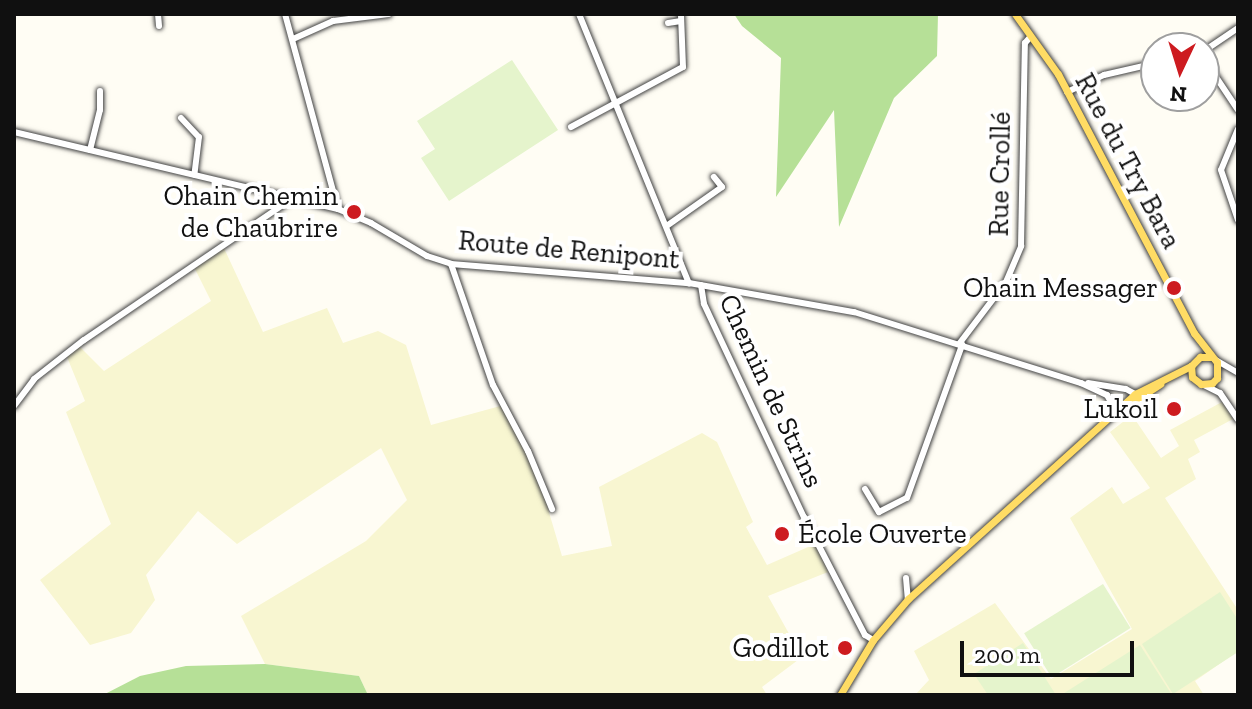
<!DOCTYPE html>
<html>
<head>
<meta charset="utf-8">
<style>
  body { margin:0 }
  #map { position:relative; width:1252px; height:709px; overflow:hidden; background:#fffdf4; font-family:"Zilla Slab",serif }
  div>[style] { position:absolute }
  .farmland>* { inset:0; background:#f8f6d1 }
  .forest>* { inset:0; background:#b6e097 }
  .pitch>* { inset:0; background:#e5f4cc; transform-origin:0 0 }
  .roads { filter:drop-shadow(0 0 2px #434343) drop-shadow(0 0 2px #434343) }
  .minor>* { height:6px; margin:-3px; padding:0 3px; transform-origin:3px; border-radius:3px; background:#fff }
  .major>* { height:7px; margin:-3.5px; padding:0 3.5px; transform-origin:3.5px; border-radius:3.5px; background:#ffdc64 }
  .dots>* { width:22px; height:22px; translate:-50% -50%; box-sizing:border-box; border:4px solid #fff; border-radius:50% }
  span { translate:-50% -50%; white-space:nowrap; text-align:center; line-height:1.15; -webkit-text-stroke:8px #fff; paint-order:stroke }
  .street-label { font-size:28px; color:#101010 }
  .poi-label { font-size:28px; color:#101010 }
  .right { translate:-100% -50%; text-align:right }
  .left { translate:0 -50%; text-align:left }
  .frame { position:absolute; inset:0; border:16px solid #101010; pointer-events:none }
  .north { position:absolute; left:1140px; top:32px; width:80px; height:80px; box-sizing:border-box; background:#fff; border:2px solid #9f9f9f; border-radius:50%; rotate:184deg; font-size:22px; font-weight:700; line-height:32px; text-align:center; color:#101010 }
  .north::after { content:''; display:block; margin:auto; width:28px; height:36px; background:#cd1b20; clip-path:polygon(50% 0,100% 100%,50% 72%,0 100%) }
  .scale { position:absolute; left:960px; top:641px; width:174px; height:36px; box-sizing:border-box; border:4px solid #101010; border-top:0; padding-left:10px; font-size:24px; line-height:28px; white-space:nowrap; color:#101010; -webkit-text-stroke:6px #fff; paint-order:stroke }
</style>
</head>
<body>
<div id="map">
  <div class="farmland">
    <div style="clip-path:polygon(223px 246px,263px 332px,327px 308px,343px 343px,378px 331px,406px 345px,431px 425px,504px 405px,534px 462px,562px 556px,612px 546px,599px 487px,702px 433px,717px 442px,753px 522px,746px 527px,767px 565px,815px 544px,828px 572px,768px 596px,802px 657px,762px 687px,767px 695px,368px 695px,359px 676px,265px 664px,241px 616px,366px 541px,407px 500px,381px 448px,237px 544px,198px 511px,146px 575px,155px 600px,131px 633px,90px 645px,40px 580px,111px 524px,66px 412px,85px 401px,67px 357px,78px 345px,104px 371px,211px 301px,194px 267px)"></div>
    <div style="clip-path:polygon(1222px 402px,1233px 419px,1194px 440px,1200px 452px,1188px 459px,1196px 479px,1165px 498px,1238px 610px,1238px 651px,1195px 681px,1204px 695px,915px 695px,929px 680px,914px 651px,995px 603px,1051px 679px,1132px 629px,1070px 518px,1112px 487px,1123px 504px,1150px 488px,1110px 432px,1132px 415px,1161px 458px,1179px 446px,1170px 430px)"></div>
  </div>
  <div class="forest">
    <div style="clip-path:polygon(734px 14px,938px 14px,937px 56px,894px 98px,839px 227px,834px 110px,776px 197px,781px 58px,742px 26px)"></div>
    <div style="clip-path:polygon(265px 664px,359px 676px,368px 695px,103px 695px,140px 676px,186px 666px)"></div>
  </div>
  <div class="pitch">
    <div style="clip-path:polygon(512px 60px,558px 130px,449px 201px,421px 158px,435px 149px,417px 121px)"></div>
    <div style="left:1103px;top:584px;width:52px;height:93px;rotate:58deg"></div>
    <div style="clip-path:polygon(1220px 592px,1238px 620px,1238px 652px,1173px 694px,1142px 644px)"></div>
    <div style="clip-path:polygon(1023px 643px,1056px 695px,988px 695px,974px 674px)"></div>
    <div style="clip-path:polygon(1140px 645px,1172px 695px,1061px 695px)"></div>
  </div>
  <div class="roads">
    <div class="minor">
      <div style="left:158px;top:14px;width:12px;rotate:85deg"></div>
      <div style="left:285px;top:14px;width:202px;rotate:74.8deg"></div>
      <div style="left:579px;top:14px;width:291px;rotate:67.8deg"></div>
      <div style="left:668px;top:23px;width:13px;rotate:-9deg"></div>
      <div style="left:293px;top:39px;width:44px;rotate:-24.2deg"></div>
      <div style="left:333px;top:21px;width:56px;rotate:-7.1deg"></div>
      <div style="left:1204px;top:51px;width:41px;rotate:-34.1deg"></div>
      <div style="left:1204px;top:59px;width:61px;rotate:56.3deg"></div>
      <div style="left:1067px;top:92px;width:41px;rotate:-24.7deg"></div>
      <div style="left:1104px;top:75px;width:53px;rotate:-13deg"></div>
      <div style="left:181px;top:118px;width:26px;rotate:47deg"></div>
      <div style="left:199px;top:137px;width:38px;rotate:97deg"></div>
      <div style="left:571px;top:127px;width:127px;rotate:-28.2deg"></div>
      <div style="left:683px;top:67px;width:53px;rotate:-92.2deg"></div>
      <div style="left:1238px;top:129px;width:44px;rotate:112.5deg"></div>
      <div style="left:1221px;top:170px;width:53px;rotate:71.2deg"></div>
      <div style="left:14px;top:132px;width:333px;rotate:13.4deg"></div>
      <div style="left:338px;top:209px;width:36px;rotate:23deg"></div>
      <div style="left:371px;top:223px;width:65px;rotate:30.5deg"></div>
      <div style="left:427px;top:256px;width:25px;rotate:18deg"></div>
      <div style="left:451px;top:264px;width:239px;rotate:4.6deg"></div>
      <div style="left:689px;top:283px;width:168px;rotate:10deg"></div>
      <div style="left:854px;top:312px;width:238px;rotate:17.4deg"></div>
      <div style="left:1081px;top:383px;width:29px;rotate:25deg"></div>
      <div style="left:1107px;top:395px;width:21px;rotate:61deg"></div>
      <div style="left:90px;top:150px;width:41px;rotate:-76deg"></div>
      <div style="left:100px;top:110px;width:19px;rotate:-90deg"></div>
      <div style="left:668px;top:225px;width:66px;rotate:-35.1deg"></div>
      <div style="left:722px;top:187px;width:13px;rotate:-129deg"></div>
      <div style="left:451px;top:264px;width:128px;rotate:70.9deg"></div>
      <div style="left:493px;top:385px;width:75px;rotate:62.1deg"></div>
      <div style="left:528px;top:451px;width:63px;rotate:67.5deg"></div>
      <div style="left:701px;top:285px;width:19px;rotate:81deg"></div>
      <div style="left:704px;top:304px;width:235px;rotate:64.9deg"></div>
      <div style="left:804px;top:517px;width:133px;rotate:62.7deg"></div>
      <div style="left:865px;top:635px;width:9px;rotate:32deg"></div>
      <div style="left:959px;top:344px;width:78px;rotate:-52.8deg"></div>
      <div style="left:1006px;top:282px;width:39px;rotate:-67deg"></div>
      <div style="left:1021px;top:246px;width:203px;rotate:-88.9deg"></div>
      <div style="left:1025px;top:43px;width:9px;rotate:-49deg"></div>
      <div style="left:1214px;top:359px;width:28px;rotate:30deg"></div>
      <div style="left:1088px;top:383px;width:38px;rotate:9deg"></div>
      <div style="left:1126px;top:389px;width:10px;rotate:29deg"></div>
      <div style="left:1135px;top:394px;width:4px;rotate:104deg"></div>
      <div style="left:1204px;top:385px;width:18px;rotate:27deg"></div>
      <div style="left:1220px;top:393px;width:32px;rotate:56deg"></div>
      <div style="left:14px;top:406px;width:34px;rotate:-53deg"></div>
      <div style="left:34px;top:379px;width:63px;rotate:-38deg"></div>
      <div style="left:84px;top:340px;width:253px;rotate:-34.2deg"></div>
      <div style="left:865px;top:489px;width:27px;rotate:59deg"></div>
      <div style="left:879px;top:512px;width:31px;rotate:-27deg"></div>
      <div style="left:907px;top:498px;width:163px;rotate:-70.2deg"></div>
      <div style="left:906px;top:578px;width:21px;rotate:85deg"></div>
    </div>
    <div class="major">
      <div style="left:1015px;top:14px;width:74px;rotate:54.4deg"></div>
      <div style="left:1058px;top:74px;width:293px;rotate:62.3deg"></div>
      <div style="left:1194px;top:333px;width:37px;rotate:52deg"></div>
      <div style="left:1217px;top:362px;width:16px;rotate:90deg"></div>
      <div style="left:1217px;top:378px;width:7px;rotate:135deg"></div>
      <div style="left:1212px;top:383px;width:11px;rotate:175deg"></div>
      <div style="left:1201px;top:384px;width:11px;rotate:-142deg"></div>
      <div style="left:1192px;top:377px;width:11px;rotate:-95deg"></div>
      <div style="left:1191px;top:366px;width:13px;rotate:-45deg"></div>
      <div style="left:1200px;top:357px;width:10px"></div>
      <div style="left:1131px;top:403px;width:35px;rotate:-33deg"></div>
      <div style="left:840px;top:695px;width:64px;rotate:-59deg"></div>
      <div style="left:873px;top:640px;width:54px;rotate:-49.5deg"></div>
      <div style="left:908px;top:599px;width:306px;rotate:-42.1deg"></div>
      <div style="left:1135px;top:394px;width:63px;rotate:-26.6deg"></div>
    </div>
  </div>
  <div class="dots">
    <div style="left:354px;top:212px;background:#cd1b20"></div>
    <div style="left:1174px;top:288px;background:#cd1b20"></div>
    <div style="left:1174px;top:409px;background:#cd1b20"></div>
    <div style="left:782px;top:534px;background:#cd1b20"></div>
    <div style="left:845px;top:648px;background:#cd1b20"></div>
  </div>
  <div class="street-label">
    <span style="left:1128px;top:161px;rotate:62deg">Rue du Try Bara</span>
    <span style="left:1000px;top:174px;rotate:-89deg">Rue Crollé</span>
    <span style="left:569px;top:250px;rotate:5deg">Route de Renipont</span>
    <span style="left:771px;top:391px;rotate:65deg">Chemin de Strins</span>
  </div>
  <div class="poi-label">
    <span class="right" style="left:338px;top:212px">Ohain Chemin<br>de Chaubrire</span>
    <span class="right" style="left:1158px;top:288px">Ohain Messager</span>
    <span class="right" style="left:1158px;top:409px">Lukoil</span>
    <span class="left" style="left:798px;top:534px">École Ouverte</span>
    <span class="right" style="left:829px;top:648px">Godillot</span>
  </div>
  <div class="frame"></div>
  <div class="north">N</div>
  <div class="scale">200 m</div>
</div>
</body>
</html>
